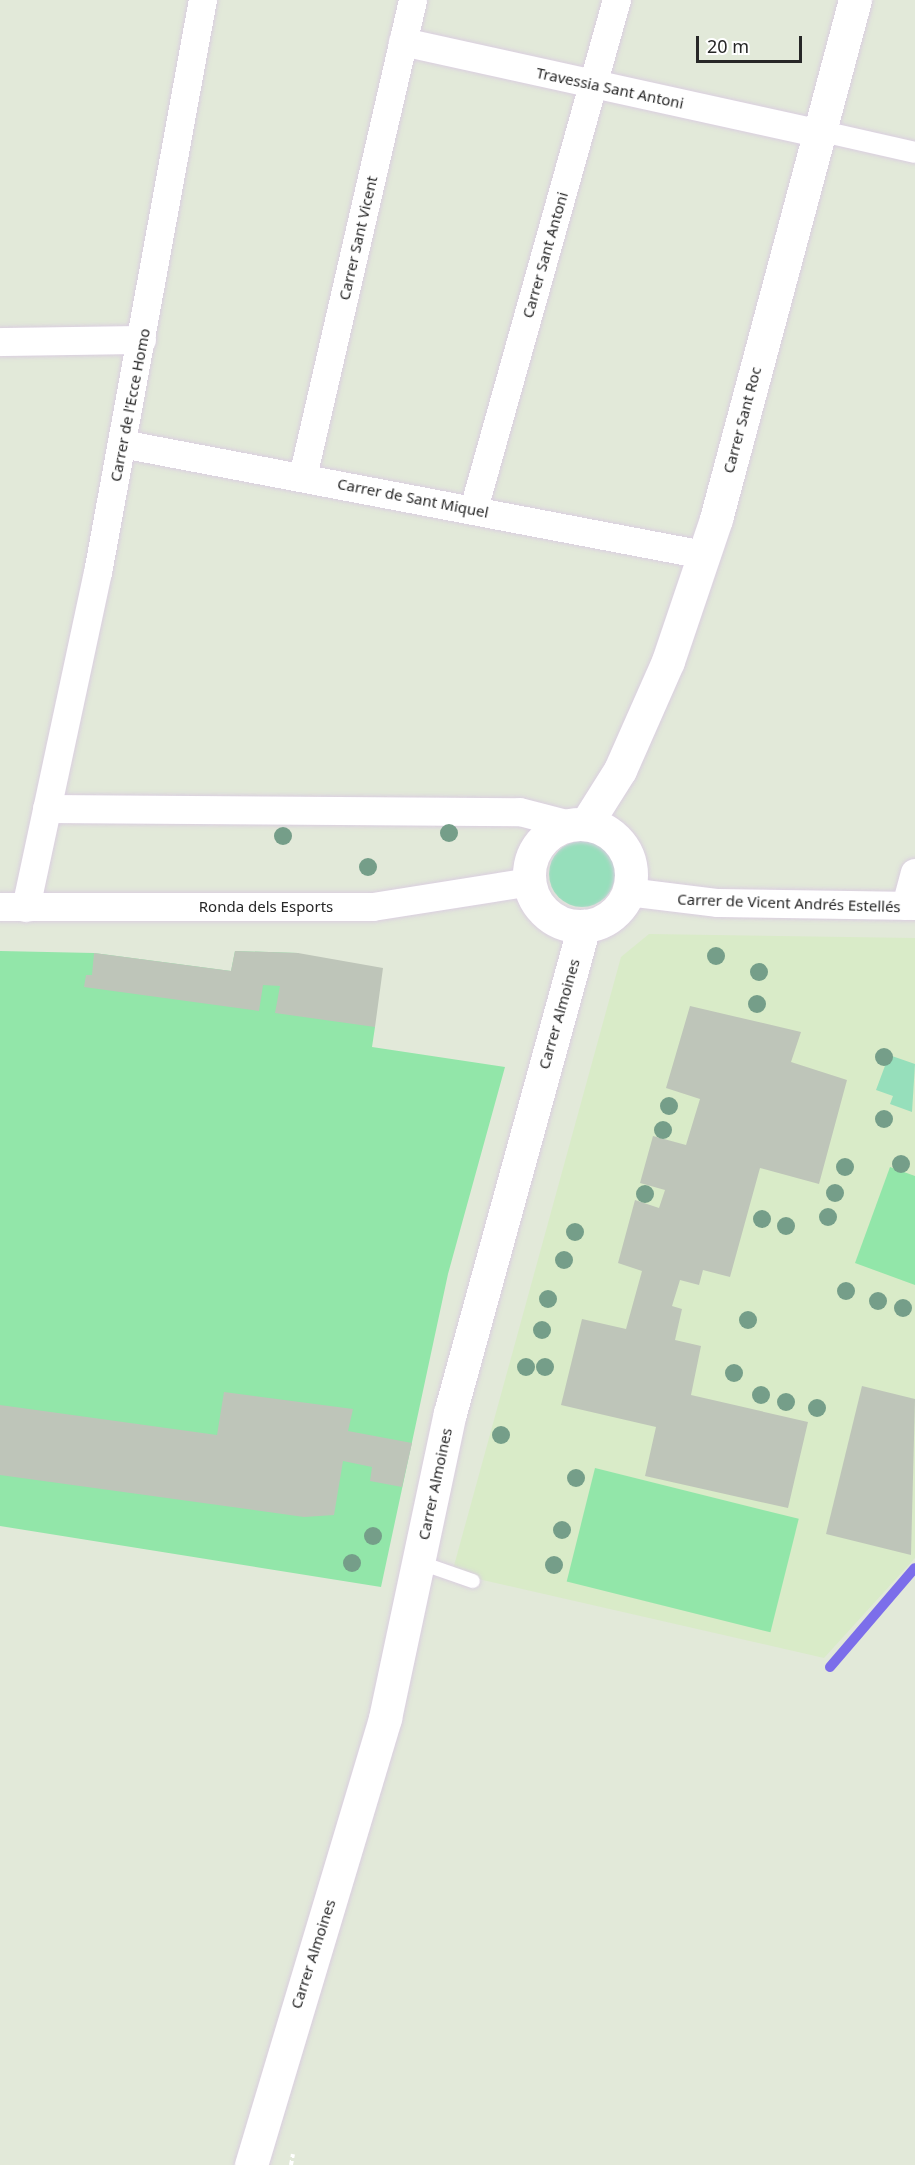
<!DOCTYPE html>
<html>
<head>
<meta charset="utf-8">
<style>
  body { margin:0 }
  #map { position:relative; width:915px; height:2165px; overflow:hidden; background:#e2e9d9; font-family:"Noto Sans",sans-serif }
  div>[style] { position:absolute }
  .education>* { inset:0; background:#d9ebc8 }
  .green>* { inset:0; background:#96dfbb }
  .round { border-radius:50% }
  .pitch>* { inset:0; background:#92e6a9; transform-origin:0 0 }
  .stream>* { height:10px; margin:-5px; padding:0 5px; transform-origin:5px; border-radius:5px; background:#7c6eea }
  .building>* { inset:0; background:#bec5b9 }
  .path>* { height:4px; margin-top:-2px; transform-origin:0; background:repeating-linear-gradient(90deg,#fff 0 4.5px,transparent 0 7.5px) }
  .roads { filter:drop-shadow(0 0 2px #dacee0) drop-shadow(0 0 2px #dacee0) }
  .service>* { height:14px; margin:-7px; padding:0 7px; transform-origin:7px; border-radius:7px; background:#fff }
  .pedestrian>* { height:21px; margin:-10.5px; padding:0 10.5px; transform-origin:10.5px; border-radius:10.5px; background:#fff }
  .minor>* { height:28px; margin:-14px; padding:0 14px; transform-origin:14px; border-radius:14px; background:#fff }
  .tertiary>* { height:33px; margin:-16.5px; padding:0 16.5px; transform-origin:16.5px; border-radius:16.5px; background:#fff }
  .tertiary>.ring { margin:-16.5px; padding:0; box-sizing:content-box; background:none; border:33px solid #fff; border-radius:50% }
  .trees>* { width:18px; height:18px; margin:-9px; border-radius:50%; background:#759e89 }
  span { translate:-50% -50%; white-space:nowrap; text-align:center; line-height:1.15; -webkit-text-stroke:5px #fff; paint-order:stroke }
  .street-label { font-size:15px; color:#272727 }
  .scale { position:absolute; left:696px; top:36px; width:106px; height:27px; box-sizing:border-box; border:3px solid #272727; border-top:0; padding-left:8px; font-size:18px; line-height:21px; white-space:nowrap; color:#272727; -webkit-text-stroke:4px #fff; paint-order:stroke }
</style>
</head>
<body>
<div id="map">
  <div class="education">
    <div style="clip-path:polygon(649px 934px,915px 938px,915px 1558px,824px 1658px,452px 1573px,621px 957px)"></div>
  </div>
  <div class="green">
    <div class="round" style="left:549px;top:841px;width:66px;height:66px"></div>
    <div style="clip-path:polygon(889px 1055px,915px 1064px,912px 1112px,890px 1104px,893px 1096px,876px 1090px)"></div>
  </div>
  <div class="pitch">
    <div style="clip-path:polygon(0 951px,94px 953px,231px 971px,235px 951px,298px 953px,375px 1027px,372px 1047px,505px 1067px,448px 1274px,381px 1587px,0 1526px)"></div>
    <div style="clip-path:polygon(890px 1167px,915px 1176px,915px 1285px,855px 1263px)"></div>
    <div style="left:595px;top:1468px;width:210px;height:117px;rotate:14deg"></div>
  </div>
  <div class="stream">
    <div style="left:830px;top:1667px;width:130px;rotate:-49.4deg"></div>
  </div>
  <div class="building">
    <div style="clip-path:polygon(235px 951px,298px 953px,383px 968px,375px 1027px,275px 1013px,280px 986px,263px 985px,259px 1011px,84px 987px,86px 975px,92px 975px,94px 953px,231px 971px)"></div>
    <div style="clip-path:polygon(690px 1006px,801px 1032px,791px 1062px,847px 1080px,819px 1184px,760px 1168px,730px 1277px,703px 1270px,699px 1285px,680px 1280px,672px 1306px,682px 1309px,675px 1340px,701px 1346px,691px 1395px,808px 1422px,788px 1508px,645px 1476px,656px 1427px,561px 1405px,582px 1319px,626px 1329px,642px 1271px,618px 1263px,635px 1200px,659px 1208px,665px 1190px,640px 1183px,653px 1136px,686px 1145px,700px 1099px,666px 1088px)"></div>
    <div style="clip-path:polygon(862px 1386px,915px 1399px,911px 1555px,826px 1534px)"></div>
    <div style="clip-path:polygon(224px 1392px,353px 1409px,348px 1431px,412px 1443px,402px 1487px,370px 1481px,372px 1467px,343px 1461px,334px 1515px,304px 1517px,0 1475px,0 1405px,217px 1435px)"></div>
  </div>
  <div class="path">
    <div style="left:291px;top:2165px;width:11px;rotate:-80deg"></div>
  </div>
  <div class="roads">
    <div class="service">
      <div style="left:418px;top:1562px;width:58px;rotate:19.1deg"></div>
    </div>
    <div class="pedestrian">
      <div style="left:818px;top:130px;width:99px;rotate:12.8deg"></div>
    </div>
    <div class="minor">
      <div style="left:403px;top:42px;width:424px;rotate:12.4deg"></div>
      <div style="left:0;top:342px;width:142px;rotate:-0.8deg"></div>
      <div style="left:122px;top:444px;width:592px;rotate:10.8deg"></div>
      <div style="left:303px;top:477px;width:490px;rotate:-77deg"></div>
      <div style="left:474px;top:509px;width:529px;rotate:-74.31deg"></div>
      <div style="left:47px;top:809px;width:473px;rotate:0.4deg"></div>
      <div style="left:520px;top:812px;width:52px;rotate:14.6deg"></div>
      <div style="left:628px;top:892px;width:91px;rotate:7deg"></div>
      <div style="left:718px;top:903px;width:197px;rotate:0.9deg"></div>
      <div style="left:906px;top:906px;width:34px;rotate:-75deg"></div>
      <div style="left:0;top:907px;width:373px"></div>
      <div style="left:373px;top:907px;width:159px;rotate:-9deg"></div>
      <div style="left:26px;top:908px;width:343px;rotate:-77.9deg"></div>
      <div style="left:98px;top:573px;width:583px;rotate:-79.62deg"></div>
    </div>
    <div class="tertiary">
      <div style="left:586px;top:824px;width:64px;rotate:-57.8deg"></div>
      <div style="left:620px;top:770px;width:119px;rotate:-66.2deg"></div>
      <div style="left:668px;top:661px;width:150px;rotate:-71.3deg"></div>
      <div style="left:716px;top:519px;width:537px;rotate:-75.01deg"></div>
      <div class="ring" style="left:529px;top:824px;width:69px;height:69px"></div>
      <div style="left:251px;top:2165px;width:467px;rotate:-73.3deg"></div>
      <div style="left:385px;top:1718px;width:312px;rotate:-78deg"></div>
      <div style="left:450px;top:1413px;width:505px;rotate:-74.62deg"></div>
    </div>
  </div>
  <div class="trees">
    <div style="left:449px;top:833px"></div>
    <div style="left:283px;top:836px"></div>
    <div style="left:368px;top:867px"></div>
    <div style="left:716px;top:956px"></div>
    <div style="left:759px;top:972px"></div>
    <div style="left:757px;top:1004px"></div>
    <div style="left:884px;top:1057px"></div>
    <div style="left:669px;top:1106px"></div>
    <div style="left:884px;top:1119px"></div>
    <div style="left:663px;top:1130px"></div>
    <div style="left:901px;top:1164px"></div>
    <div style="left:845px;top:1167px"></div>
    <div style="left:835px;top:1193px"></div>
    <div style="left:645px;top:1194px"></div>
    <div style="left:828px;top:1217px"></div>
    <div style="left:762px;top:1219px"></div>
    <div style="left:786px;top:1226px"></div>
    <div style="left:575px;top:1232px"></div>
    <div style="left:564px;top:1260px"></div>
    <div style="left:846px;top:1291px"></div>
    <div style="left:548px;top:1299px"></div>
    <div style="left:878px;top:1301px"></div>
    <div style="left:903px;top:1308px"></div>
    <div style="left:748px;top:1320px"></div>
    <div style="left:542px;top:1330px"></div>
    <div style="left:526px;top:1367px"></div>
    <div style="left:545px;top:1367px"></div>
    <div style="left:734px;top:1373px"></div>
    <div style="left:761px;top:1395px"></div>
    <div style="left:786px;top:1402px"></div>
    <div style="left:817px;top:1408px"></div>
    <div style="left:501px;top:1435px"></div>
    <div style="left:576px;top:1478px"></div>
    <div style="left:562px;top:1530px"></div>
    <div style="left:373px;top:1536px"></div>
    <div style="left:352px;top:1563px"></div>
    <div style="left:554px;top:1565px"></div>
  </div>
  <div class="street-label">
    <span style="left:610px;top:88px;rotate:12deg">Travessia Sant Antoni</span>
    <span style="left:358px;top:238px;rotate:-77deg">Carrer Sant Vicent</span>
    <span style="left:545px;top:255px;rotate:-74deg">Carrer Sant Antoni</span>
    <span style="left:130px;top:405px;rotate:-79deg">Carrer de l'Ecce Homo</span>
    <span style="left:742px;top:420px;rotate:-75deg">Carrer Sant Roc</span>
    <span style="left:413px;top:498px;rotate:11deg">Carrer de Sant Miquel</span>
    <span style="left:789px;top:903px;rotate:2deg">Carrer de Vicent Andrés Estellés</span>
    <span style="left:266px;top:907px">Ronda dels Esports</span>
    <span style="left:559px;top:1014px;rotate:-74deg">Carrer Almoines</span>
    <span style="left:435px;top:1484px;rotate:-78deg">Carrer Almoines</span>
    <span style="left:313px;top:1954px;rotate:-72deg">Carrer Almoines</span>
  </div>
  <div class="scale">20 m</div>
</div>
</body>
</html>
